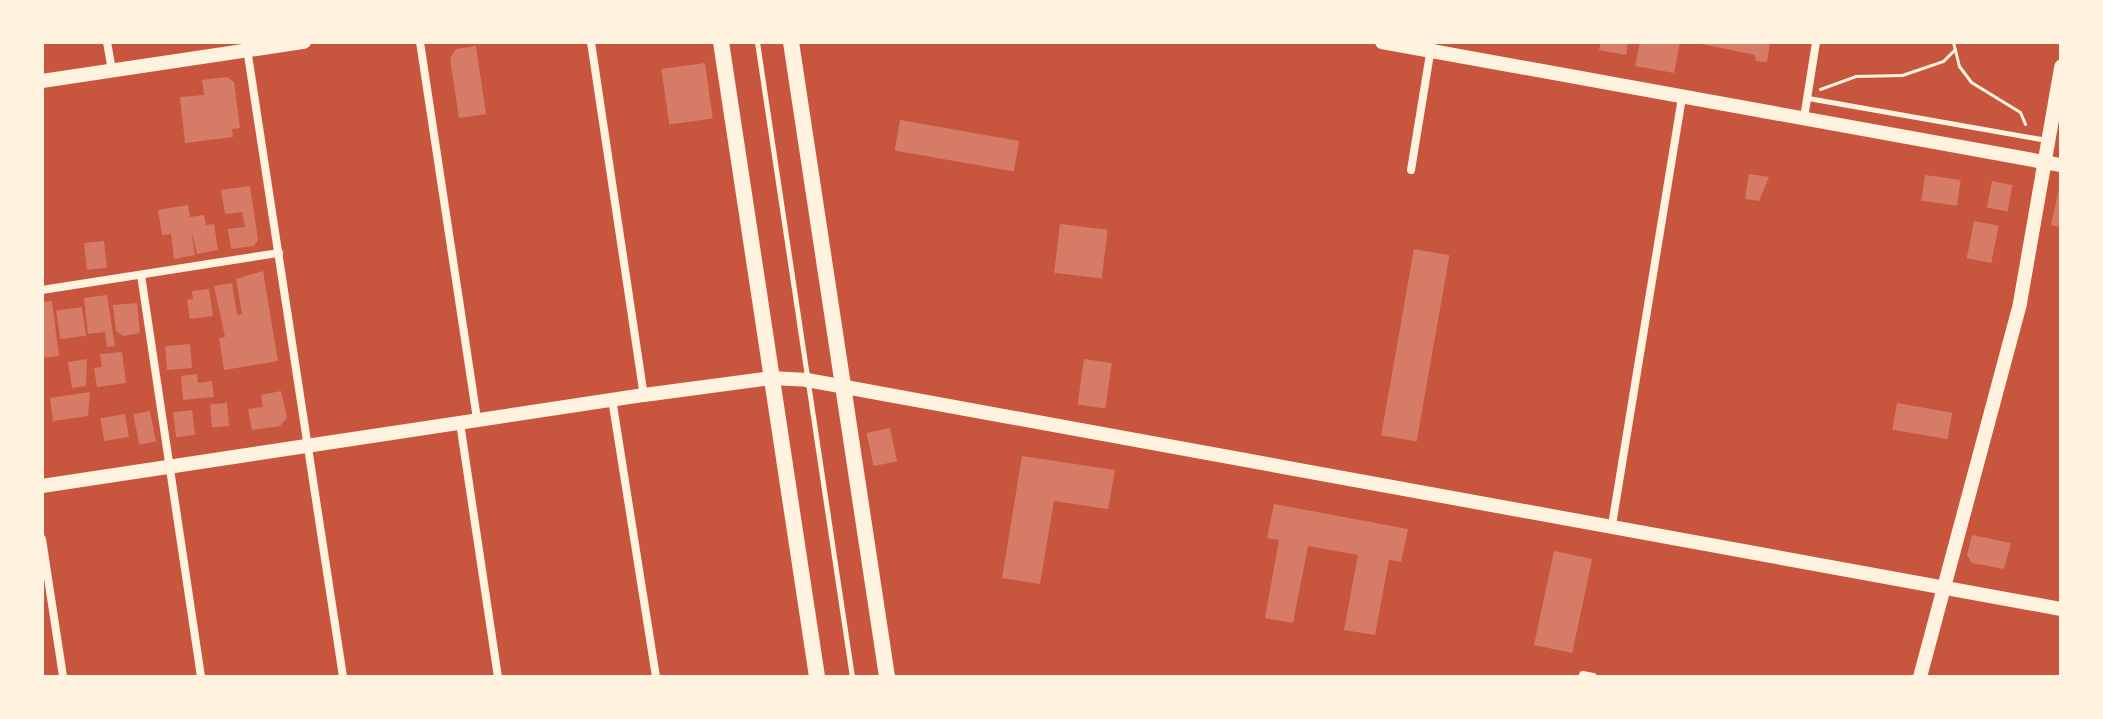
<!DOCTYPE html>
<html>
<head>
<meta charset="utf-8">
<style>
  body { margin:0 }
  #map { position:relative; width:2103px; height:719px; overflow:hidden; background:#c8553d; font-family:Jost,sans-serif }
  div>[style] { position:absolute }
  .building>* { inset:0; background:#d67c66; transform-origin:0 0 }
  .path>* { height:3px; margin:-1.5px; padding:0 1.5px; transform-origin:1.5px; border-radius:1.5px; background:#fff3e0 }
  .service>* { height:5px; margin:-2.5px; padding:0 2.5px; transform-origin:2.5px; border-radius:2.5px; background:#fff3e0 }
  .minor>* { height:8px; margin:-4px; padding:0 4px; transform-origin:4px; border-radius:4px; background:#fff3e0 }
  .tertiary>* { height:14px; margin:-7px; padding:0 7px; transform-origin:7px; border-radius:7px; background:#fff3e0 }
  .primary>* { height:16px; margin:-8px; padding:0 8px; transform-origin:8px; border-radius:8px; background:#fff3e0 }
  span { translate:-50% -50%; white-space:nowrap; text-align:center; line-height:1.15; -webkit-text-stroke:7px #fff3e0; paint-order:stroke }
  .frame { position:absolute; inset:0; border:44px solid #fff3e0; pointer-events:none }
</style>
</head>
<body>
<div id="map">
  <div class="building">
    <div style="clip-path:polygon(1601px 42px,1628px 42px,1626px 55px,1599px 50px)"></div>
    <div style="clip-path:polygon(1640px 42px,1680px 42px,1674px 73px,1635px 66px)"></div>
    <div style="clip-path:polygon(1770px 42px,1767px 62px,1756px 61px,1755px 55px,1697px 43px)"></div>
    <div style="clip-path:polygon(476px 46px,486px 114px,459px 118px,450px 58px,456px 49px)"></div>
    <div style="left:705px;top:63px;width:56px;height:44px;rotate:82deg"></div>
    <div style="clip-path:polygon(227px 77px,234px 82px,240px 128px,232px 129px,233px 137px,185px 143px,180px 97px,204px 95px,202px 80px)"></div>
    <div style="left:900px;top:120px;width:121px;height:31px;rotate:10deg"></div>
    <div style="clip-path:polygon(1749px 174px,1769px 177px,1759px 201px,1745px 199px)"></div>
    <div style="left:1925px;top:175px;width:36px;height:26px;rotate:8deg"></div>
    <div style="left:1992px;top:181px;width:21px;height:27px;rotate:11deg"></div>
    <div style="clip-path:polygon(2060px 184px,2061px 184px,2061px 227px,2051px 225px)"></div>
    <div style="clip-path:polygon(250px 186px,258px 240px,254px 246px,231px 249px,228px 229px,245px 227px,242px 212px,225px 214px,221px 190px)"></div>
    <div style="clip-path:polygon(188px 205px,190px 217px,204px 215px,206px 225px,214px 224px,218px 250px,197px 254px,191px 229px,195px 255px,174px 259px,171px 234px,162px 235px,158px 210px)"></div>
    <div style="left:1974px;top:221px;width:25px;height:38px;rotate:11deg"></div>
    <div style="left:1060px;top:224px;width:48px;height:49px;rotate:7deg"></div>
    <div style="left:104px;top:241px;width:27px;height:20px;rotate:84deg"></div>
    <div style="left:1414px;top:249px;width:36px;height:189px;rotate:10deg"></div>
    <div style="clip-path:polygon(263px 271px,278px 361px,224px 370px,219px 338px,225px 337px,214px 286px,232px 283px,237px 315px,242px 314px,236px 279px)"></div>
    <div style="clip-path:polygon(209px 289px,213px 316px,190px 319px,187px 300px,193px 299px,192px 291px)"></div>
    <div style="clip-path:polygon(107px 295px,115px 346px,107px 347px,105px 332px,88px 334px,84px 298px)"></div>
    <div style="clip-path:polygon(52px 301px,59px 356px,42px 358px,42px 302px)"></div>
    <div style="clip-path:polygon(137px 303px,140px 333px,123px 336px,116px 331px,113px 305px)"></div>
    <div style="left:82px;top:307px;width:29px;height:26px;rotate:82deg"></div>
    <div style="left:190px;top:344px;width:24px;height:25px;rotate:85deg"></div>
    <div style="clip-path:polygon(122px 352px,126px 383px,97px 387px,94px 368px,102px 367px,100px 354px)"></div>
    <div style="clip-path:polygon(87px 359px,86px 386px,72px 388px,68px 362px)"></div>
    <div style="left:1084px;top:359px;width:28px;height:46px;rotate:8deg"></div>
    <div style="clip-path:polygon(197px 374px,198px 383px,212px 381px,214px 397px,183px 400px,181px 376px)"></div>
    <div style="clip-path:polygon(281px 391px,287px 418px,280px 426px,252px 430px,248px 409px,263px 407px,261px 395px)"></div>
    <div style="clip-path:polygon(90px 392px,88px 416px,53px 421px,50px 398px)"></div>
    <div style="left:227px;top:403px;width:23px;height:17px;rotate:85deg"></div>
    <div style="left:1897px;top:403px;width:56px;height:27px;rotate:10deg"></div>
    <div style="left:192px;top:410px;width:25px;height:19px;rotate:83deg"></div>
    <div style="left:150px;top:411px;width:31px;height:17px;rotate:79deg"></div>
    <div style="left:125px;top:414px;width:23px;height:25px;rotate:80deg"></div>
    <div style="left:890px;top:428px;width:34px;height:24px;rotate:78deg"></div>
    <div style="clip-path:polygon(1022px 456px,1115px 470px,1108px 509px,1054px 501px,1040px 584px,1002px 578px)"></div>
    <div style="clip-path:polygon(1274px 504px,1408px 529px,1401px 562px,1389px 560px,1375px 635px,1344px 630px,1358px 555px,1308px 546px,1293px 623px,1265px 618px,1279px 540px,1267px 538px)"></div>
    <div style="clip-path:polygon(1972px 535px,2011px 543px,2004px 569px,1972px 563px,1967px 555px)"></div>
    <div style="left:1554px;top:551px;width:39px;height:96px;rotate:12deg"></div>
  </div>
  <div class="path">
    <div style="left:1953px;top:42px;width:25px;rotate:76deg"></div>
    <div style="left:1959px;top:66px;width:20px;rotate:53deg"></div>
    <div style="left:1971px;top:82px;width:57px;rotate:31.5deg"></div>
    <div style="left:2020px;top:112px;width:13px;rotate:67deg"></div>
    <div style="left:1820px;top:89px;width:37px;rotate:-20deg"></div>
    <div style="left:1855px;top:76px;width:47px;rotate:-1.2deg"></div>
    <div style="left:1902px;top:75px;width:43px;rotate:-18.9deg"></div>
    <div style="left:1943px;top:61px;width:17px;rotate:-45deg"></div>
  </div>
  <div class="service">
    <div style="left:757px;top:42px;width:642px;rotate:81.49deg"></div>
    <div style="left:1808px;top:98px;width:242px;rotate:10deg"></div>
  </div>
  <div class="minor">
    <div style="left:107px;top:42px;width:29px;rotate:80deg"></div>
    <div style="left:246px;top:42px;width:642px;rotate:81.31deg"></div>
    <div style="left:420px;top:42px;width:382px;rotate:81.4deg"></div>
    <div style="left:591px;top:42px;width:357px;rotate:81.5deg"></div>
    <div style="left:1804px;top:118px;width:77px;rotate:-81deg"></div>
    <div style="left:1411px;top:170px;width:130px;rotate:-80.7deg"></div>
    <div style="left:141px;top:275px;width:406px;rotate:81.5deg"></div>
    <div style="left:42px;top:290px;width:240px;rotate:-8.9deg"></div>
    <div style="left:612px;top:399px;width:281px;rotate:81deg"></div>
    <div style="left:460px;top:423px;width:257px;rotate:81.5deg"></div>
    <div style="left:1612px;top:525px;width:435px;rotate:-80.7deg"></div>
    <div style="left:42px;top:539px;width:140px;rotate:81.3deg"></div>
    <div style="left:1583px;top:675px;width:10px;rotate:11deg"></div>
  </div>
  <div class="tertiary">
    <div style="left:1382px;top:42px;width:690px;rotate:10.27deg"></div>
    <div style="left:42px;top:81px;width:265px;rotate:-8.5deg"></div>
    <div style="left:42px;top:486px;width:609px;rotate:-8.6deg"></div>
    <div style="left:644px;top:395px;width:128px;rotate:-7.6deg"></div>
    <div style="left:771px;top:378px;width:36px;rotate:3deg"></div>
    <div style="left:807px;top:380px;width:1275px;rotate:10.35deg"></div>
    <div style="left:1920px;top:677px;width:387px;rotate:-75deg"></div>
    <div style="left:2020px;top:303px;width:240px;rotate:-80.1deg"></div>
  </div>
  <div class="primary">
    <div style="left:721px;top:42px;width:642px;rotate:81.4deg"></div>
    <div style="left:791px;top:42px;width:642px;rotate:81.4deg"></div>
  </div>
  <div class="frame"></div>
</div>
</body>
</html>
